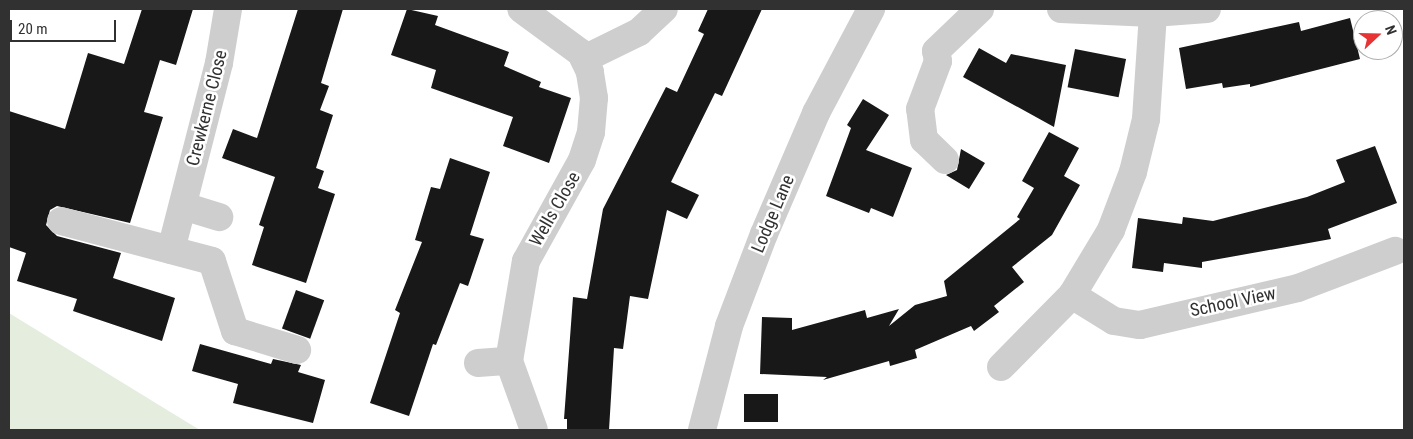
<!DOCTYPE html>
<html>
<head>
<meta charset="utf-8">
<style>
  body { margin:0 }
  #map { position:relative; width:1413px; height:439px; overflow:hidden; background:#fff; font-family:"Roboto Condensed",sans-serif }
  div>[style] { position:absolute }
  .green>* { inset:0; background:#e5eddf }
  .building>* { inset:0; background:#181818; transform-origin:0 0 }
  .minor>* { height:28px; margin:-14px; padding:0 14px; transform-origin:14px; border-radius:14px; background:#cecece }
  span { translate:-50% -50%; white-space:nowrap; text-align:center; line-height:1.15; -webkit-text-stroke:5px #fff; paint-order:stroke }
  .street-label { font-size:18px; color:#313131 }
  .frame { position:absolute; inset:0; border:10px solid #313131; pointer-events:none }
  .north { position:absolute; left:1353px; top:10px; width:50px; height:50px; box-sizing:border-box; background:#fff; border:1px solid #adadad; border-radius:50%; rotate:69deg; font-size:14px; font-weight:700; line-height:20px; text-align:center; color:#313131 }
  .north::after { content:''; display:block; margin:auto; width:18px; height:22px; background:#e73333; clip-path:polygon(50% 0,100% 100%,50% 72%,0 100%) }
  .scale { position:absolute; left:10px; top:20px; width:106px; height:22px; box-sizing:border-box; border:2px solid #313131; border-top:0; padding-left:6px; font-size:15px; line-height:18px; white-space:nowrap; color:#313131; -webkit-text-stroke:4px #fff; paint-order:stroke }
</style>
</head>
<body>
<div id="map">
  <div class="green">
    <div style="clip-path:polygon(9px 313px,172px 413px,200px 430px,9px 430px)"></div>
  </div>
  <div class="building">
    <div style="clip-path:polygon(142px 9px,193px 9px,176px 65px,160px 60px,144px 112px,163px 117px,130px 223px,57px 206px,50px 210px,46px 225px,57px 236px,121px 253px,113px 278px,175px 298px,162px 341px,73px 311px,77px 299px,17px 281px,26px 253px,9px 247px,9px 111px,65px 129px,88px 53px,124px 64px)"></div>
    <div style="clip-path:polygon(298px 9px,343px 9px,321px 83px,329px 86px,320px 110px,333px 115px,316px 168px,324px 171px,318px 188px,335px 194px,306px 283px,252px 265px,264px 227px,259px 225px,275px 177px,222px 158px,233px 129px,257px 138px)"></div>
    <div style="clip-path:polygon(407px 9px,438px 16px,435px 25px,509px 52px,504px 66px,541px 82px,539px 87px,571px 98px,549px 163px,503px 146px,513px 117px,431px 88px,436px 70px,391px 55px)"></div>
    <div style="clip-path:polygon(708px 9px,762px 9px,722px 96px,715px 93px,671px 182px,699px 195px,687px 219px,667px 210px,648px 299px,630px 296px,623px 349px,614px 348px,609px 430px,567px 430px,567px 419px,564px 419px,573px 297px,587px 299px,603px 209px,666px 87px,677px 92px,704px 34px,698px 31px)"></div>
    <div style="clip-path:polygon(1350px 18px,1360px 59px,1250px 87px,1250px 84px,1223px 88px,1222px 83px,1186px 89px,1179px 48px,1299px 22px,1301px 31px)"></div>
    <div style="clip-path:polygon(979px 48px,1006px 63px,1011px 54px,1066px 65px,1054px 127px,963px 77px)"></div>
    <div style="left:1075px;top:49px;width:52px;height:39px;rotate:11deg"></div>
    <div style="clip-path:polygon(863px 99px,889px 115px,866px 150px,912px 168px,893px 217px,871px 208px,869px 213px,826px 196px,851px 128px,847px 125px)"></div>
    <div style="clip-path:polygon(1049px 132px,1079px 148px,1064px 176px,1080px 185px,1052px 235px,1012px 267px,1024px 282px,994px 306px,999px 312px,974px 331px,971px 326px,915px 350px,917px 358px,890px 366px,889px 361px,823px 380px,827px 377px,760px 374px,762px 317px,792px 318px,792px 330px,865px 310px,867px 318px,899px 309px,889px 326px,915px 305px,947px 296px,944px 281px,1020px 219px,1017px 217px,1034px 188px,1022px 181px)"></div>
    <div style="clip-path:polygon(1375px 146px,1397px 203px,1328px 229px,1331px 239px,1202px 262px,1202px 268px,1164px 263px,1163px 272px,1132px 268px,1138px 218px,1182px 224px,1183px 217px,1213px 221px,1307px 197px,1345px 182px,1336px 160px)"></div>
    <div style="clip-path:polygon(961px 149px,985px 163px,969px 189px,946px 175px,957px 170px)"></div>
    <div style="clip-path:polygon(450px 158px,490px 172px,470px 235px,484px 239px,468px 286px,460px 283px,436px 345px,433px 344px,409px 416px,370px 403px,400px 313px,395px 310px,422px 242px,415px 240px,431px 187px,440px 189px)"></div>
    <div style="left:296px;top:290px;width:30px;height:41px;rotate:20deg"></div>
    <div style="clip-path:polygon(200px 344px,271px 364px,273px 359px,301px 365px,298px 372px,325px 380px,313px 423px,233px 403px,238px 384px,192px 371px)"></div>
    <div style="left:744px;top:394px;width:34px;height:28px"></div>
  </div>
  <div class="minor">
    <div style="left:1061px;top:9px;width:92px;rotate:2.5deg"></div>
    <div style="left:1153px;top:13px;width:54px;rotate:-4.2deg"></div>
    <div style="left:584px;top:59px;width:61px;rotate:-26.1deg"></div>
    <div style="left:639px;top:32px;width:34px;rotate:-43deg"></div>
    <div style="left:945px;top:160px;width:29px;rotate:-136deg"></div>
    <div style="left:924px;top:140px;width:31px;rotate:-97deg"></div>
    <div style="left:920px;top:109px;width:51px;rotate:-69.4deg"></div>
    <div style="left:938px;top:61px;width:10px;rotate:-101deg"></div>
    <div style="left:936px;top:51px;width:61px;rotate:-43.7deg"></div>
    <div style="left:183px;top:206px;width:38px;rotate:17deg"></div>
    <div style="left:61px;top:221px;width:156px;rotate:14.8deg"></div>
    <div style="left:212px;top:261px;width:74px;rotate:71.8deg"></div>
    <div style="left:235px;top:331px;width:65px;rotate:17deg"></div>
    <div style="left:171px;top:250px;width:193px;rotate:-75.6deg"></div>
    <div style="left:219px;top:63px;width:55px;rotate:-80.5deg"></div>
    <div style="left:1072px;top:295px;width:49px;rotate:31.8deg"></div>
    <div style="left:1114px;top:321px;width:26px;rotate:9deg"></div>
    <div style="left:1140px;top:325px;width:162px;rotate:-13.2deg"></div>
    <div style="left:1298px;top:288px;width:104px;rotate:-20.9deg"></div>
    <div style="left:509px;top:361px;width:101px;rotate:-80.4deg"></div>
    <div style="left:526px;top:261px;width:115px;rotate:-61deg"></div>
    <div style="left:582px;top:160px;width:29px;rotate:-72deg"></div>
    <div style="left:591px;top:132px;width:34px;rotate:-85deg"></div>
    <div style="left:594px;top:98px;width:26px;rotate:-99deg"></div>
    <div style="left:590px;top:72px;width:21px;rotate:-115deg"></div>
    <div style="left:581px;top:53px;width:74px;rotate:-143.7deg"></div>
    <div style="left:478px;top:363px;width:31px;rotate:-4deg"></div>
    <div style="left:509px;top:361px;width:73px;rotate:70.1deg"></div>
    <div style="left:1001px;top:367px;width:101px;rotate:-45.4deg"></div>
    <div style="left:1072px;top:295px;width:76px;rotate:-59deg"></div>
    <div style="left:1111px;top:230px;width:62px;rotate:-69.2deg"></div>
    <div style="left:1133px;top:172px;width:55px;rotate:-76.2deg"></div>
    <div style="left:1146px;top:119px;width:106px;rotate:-86.2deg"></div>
    <div style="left:702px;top:430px;width:107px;rotate:-75.4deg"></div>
    <div style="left:729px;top:326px;width:98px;rotate:-69.2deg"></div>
    <div style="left:764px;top:234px;width:132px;rotate:-66.7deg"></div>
    <div style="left:816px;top:113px;width:118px;rotate:-62.1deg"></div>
  </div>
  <div class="street-label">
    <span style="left:207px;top:108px;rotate:-76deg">Crewkerne Close</span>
    <span style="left:555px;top:209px;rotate:-60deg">Wells Close</span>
    <span style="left:773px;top:214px;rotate:-67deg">Lodge Lane</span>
    <span style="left:1233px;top:302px;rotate:-12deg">School View</span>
  </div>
  <div class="frame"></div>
  <div class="north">N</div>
  <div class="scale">20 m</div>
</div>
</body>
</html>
